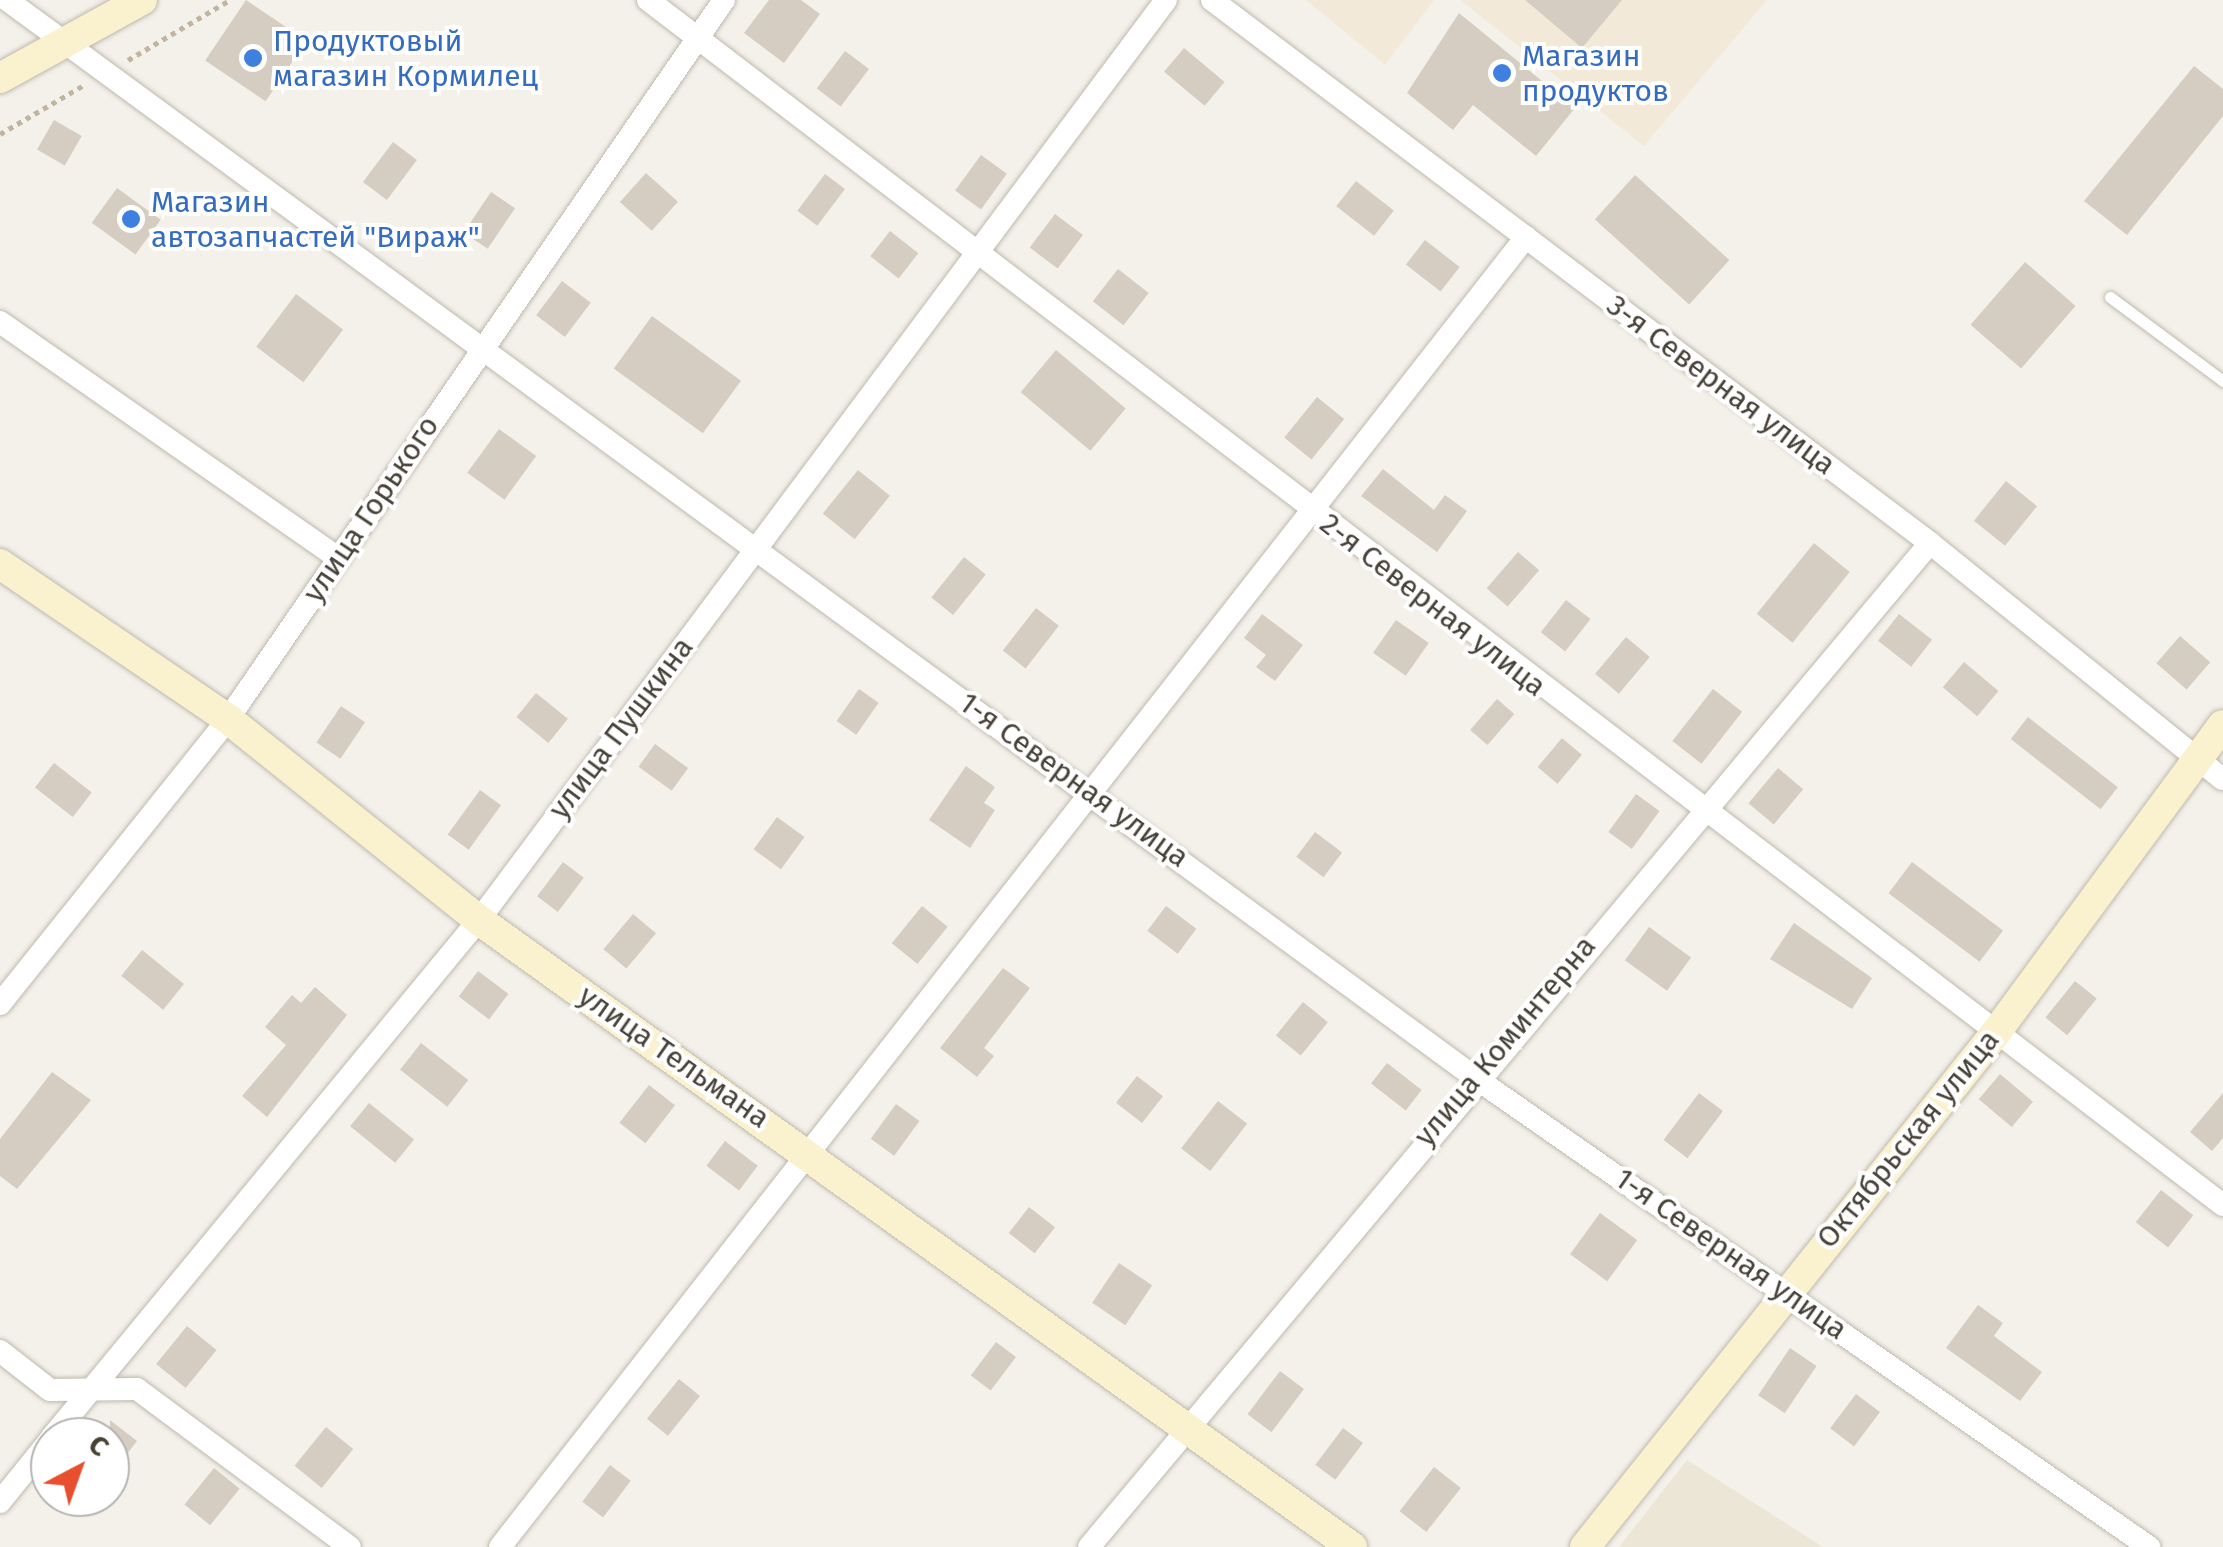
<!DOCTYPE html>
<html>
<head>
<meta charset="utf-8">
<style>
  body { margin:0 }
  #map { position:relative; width:2223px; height:1547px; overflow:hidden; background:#f4f1eb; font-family:"Fira Sans",sans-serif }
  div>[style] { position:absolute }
  .commercial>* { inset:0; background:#f3e9d8 }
  .education>* { inset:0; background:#ece6d6 }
  .building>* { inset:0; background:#d5cdc1; transform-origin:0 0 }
  .path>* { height:5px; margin-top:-2.5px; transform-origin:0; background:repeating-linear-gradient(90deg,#bfb5a0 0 5px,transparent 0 10px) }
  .roads { filter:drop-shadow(0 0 2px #bfb9ae) drop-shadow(0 0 2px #bfb9ae) }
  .lane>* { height:11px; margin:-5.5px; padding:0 5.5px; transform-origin:5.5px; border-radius:5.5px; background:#fff }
  .street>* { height:22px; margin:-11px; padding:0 11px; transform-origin:11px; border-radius:11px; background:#fff }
  .secondary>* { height:30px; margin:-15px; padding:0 15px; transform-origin:15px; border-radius:15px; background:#faf1cf }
  .dots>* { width:28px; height:28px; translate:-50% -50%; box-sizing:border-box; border:5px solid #fff; border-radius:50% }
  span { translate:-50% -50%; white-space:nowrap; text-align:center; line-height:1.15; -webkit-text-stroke:8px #fff; paint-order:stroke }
  .shop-label { font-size:30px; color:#366cbe }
  .left { translate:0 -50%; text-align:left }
  .street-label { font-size:30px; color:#474239 }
  .north { position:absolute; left:30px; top:1417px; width:100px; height:100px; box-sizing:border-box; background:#fff; border:2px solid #b5b3b0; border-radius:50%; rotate:41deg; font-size:28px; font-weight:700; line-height:40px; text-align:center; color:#474239 }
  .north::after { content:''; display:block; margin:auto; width:35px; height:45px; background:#e74f2f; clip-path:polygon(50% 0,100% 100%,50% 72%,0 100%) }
</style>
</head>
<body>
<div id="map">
  <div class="commercial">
    <div style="clip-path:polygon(1306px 0,1434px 0,1385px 65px)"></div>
    <div style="clip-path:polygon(1460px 0,1767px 0,1644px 146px)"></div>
  </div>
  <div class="education">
    <div style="clip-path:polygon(1687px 1460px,1823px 1547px,1619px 1547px)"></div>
  </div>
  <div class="building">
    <div style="left:246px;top:0;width:73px;height:73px;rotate:34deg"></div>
    <div style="clip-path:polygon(769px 0,801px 0,820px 14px,784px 63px,744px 33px)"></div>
    <div style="clip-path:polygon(1525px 0,1622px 0,1582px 48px)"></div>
    <div style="clip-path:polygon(1459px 13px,1575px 108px,1536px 156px,1473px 105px,1453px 130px,1407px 93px)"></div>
    <div style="left:1184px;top:48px;width:53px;height:31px;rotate:40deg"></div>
    <div style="left:845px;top:51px;width:30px;height:47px;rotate:37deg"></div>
    <div style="clip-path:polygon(2194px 66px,2223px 89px,2223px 116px,2127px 235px,2084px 201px)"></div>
    <div style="left:54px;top:120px;width:32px;height:34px;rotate:30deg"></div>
    <div style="left:393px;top:142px;width:30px;height:50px;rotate:37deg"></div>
    <div style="left:981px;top:155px;width:32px;height:44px;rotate:36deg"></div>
    <div style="left:646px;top:173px;width:43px;height:39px;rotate:42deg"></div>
    <div style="left:825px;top:174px;width:25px;height:46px;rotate:37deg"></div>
    <div style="left:1635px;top:175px;width:127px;height:60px;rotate:42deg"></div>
    <div style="left:1356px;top:181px;width:48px;height:32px;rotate:38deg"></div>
    <div style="left:117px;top:188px;width:54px;height:43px;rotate:36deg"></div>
    <div style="left:491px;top:192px;width:29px;height:49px;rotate:34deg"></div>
    <div style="left:1055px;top:214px;width:35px;height:42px;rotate:37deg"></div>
    <div style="left:890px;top:231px;width:36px;height:32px;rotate:38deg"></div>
    <div style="left:1425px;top:240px;width:44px;height:31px;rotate:38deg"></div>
    <div style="left:2025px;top:262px;width:67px;height:83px;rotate:41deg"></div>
    <div style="left:1118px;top:269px;width:39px;height:41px;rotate:38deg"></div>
    <div style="left:562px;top:281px;width:36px;height:43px;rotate:37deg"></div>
    <div style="left:296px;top:294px;width:59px;height:66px;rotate:37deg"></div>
    <div style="left:652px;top:316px;width:110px;height:65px;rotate:36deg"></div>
    <div style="left:1056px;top:350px;width:91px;height:55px;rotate:40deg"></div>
    <div style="left:1317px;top:397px;width:35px;height:52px;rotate:39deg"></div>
    <div style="left:499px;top:429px;width:46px;height:54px;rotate:36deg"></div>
    <div style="clip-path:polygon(1383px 469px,1434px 510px,1445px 495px,1467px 511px,1437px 552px,1361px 496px)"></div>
    <div style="left:858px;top:470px;width:41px;height:56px;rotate:39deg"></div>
    <div style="left:2006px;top:481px;width:40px;height:51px;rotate:39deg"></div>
    <div style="left:1814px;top:543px;width:46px;height:91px;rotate:39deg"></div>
    <div style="left:1518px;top:552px;width:28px;height:48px;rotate:41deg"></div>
    <div style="left:964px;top:557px;width:28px;height:52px;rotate:39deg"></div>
    <div style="left:1566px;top:600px;width:31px;height:41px;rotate:38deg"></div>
    <div style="left:1036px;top:608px;width:29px;height:54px;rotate:38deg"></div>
    <div style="clip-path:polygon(1262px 614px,1303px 645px,1275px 681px,1256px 667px,1266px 655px,1244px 638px)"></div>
    <div style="left:1899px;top:614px;width:42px;height:34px;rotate:38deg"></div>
    <div style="left:1396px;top:620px;width:40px;height:40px;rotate:35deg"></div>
    <div style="left:2180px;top:636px;width:40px;height:36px;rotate:41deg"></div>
    <div style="left:1626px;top:637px;width:31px;height:48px;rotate:40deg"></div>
    <div style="left:1964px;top:662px;width:45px;height:33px;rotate:40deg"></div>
    <div style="left:859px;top:689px;width:24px;height:39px;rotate:35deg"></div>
    <div style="left:1713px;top:689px;width:37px;height:66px;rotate:38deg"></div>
    <div style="left:536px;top:693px;width:41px;height:31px;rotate:39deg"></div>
    <div style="left:1497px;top:699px;width:23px;height:41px;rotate:41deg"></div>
    <div style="left:341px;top:706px;width:29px;height:44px;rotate:34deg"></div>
    <div style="left:2028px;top:717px;width:114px;height:28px;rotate:38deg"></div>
    <div style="left:1562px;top:738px;width:26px;height:38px;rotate:40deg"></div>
    <div style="left:655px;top:744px;width:41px;height:28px;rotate:36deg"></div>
    <div style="left:54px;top:763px;width:48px;height:31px;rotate:38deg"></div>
    <div style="clip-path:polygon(966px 766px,995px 787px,984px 803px,995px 810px,970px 848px,929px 820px)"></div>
    <div style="left:1778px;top:768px;width:33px;height:46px;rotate:40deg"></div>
    <div style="left:480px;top:790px;width:26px;height:55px;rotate:36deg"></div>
    <div style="left:1636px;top:794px;width:29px;height:47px;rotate:36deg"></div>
    <div style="left:777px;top:817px;width:34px;height:40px;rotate:36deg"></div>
    <div style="left:1315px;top:832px;width:34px;height:31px;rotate:37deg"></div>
    <div style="left:563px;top:862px;width:26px;height:43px;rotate:37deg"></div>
    <div style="left:1912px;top:862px;width:114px;height:39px;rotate:37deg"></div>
    <div style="left:922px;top:906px;width:33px;height:48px;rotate:39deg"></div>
    <div style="left:1166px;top:906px;width:38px;height:31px;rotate:37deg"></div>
    <div style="left:633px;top:914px;width:30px;height:46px;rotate:40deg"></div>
    <div style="clip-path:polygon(1794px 923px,1872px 978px,1852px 1009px,1770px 959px)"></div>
    <div style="left:1649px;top:927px;width:52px;height:41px;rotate:36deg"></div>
    <div style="left:142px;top:950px;width:54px;height:33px;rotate:39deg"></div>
    <div style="clip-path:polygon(1003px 968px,1030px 988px,984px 1048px,994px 1056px,977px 1077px,940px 1048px)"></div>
    <div style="left:478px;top:971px;width:38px;height:32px;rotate:37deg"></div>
    <div style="left:2075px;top:981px;width:28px;height:47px;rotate:39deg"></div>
    <div style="clip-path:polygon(315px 987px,347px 1015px,267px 1117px,242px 1096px,286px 1045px,265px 1027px,292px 995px,301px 1003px)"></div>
    <div style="left:1303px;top:1002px;width:32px;height:43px;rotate:39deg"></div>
    <div style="left:421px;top:1043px;width:60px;height:34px;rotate:38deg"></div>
    <div style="left:1387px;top:1063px;width:44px;height:26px;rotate:38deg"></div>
    <div style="clip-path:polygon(52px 1072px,91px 1100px,17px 1189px,0 1176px,0 1139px)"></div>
    <div style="left:2000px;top:1074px;width:43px;height:33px;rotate:40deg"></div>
    <div style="left:1137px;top:1076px;width:33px;height:34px;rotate:38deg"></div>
    <div style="left:649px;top:1085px;width:33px;height:48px;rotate:38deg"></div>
    <div style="left:1699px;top:1093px;width:30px;height:59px;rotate:37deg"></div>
    <div style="clip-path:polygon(2223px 1093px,2223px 1138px,2212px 1151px,2190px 1132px)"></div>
    <div style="left:1218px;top:1101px;width:37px;height:60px;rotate:38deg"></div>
    <div style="left:369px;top:1103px;width:58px;height:30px;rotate:39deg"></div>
    <div style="left:896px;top:1104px;width:29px;height:43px;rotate:36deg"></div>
    <div style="left:725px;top:1141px;width:41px;height:31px;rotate:37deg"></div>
    <div style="left:2161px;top:1190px;width:41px;height:41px;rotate:38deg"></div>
    <div style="left:1029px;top:1207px;width:33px;height:33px;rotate:38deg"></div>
    <div style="left:1600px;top:1213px;width:46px;height:51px;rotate:36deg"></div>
    <div style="left:1119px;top:1263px;width:40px;height:48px;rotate:34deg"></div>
    <div style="clip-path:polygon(1978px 1305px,2003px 1323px,1994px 1336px,2042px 1372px,2020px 1401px,1946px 1348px)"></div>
    <div style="left:187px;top:1326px;width:38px;height:49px;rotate:39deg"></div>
    <div style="left:996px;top:1342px;width:25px;height:42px;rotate:37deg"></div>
    <div style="left:1790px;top:1348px;width:32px;height:57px;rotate:34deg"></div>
    <div style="left:1280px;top:1371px;width:30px;height:54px;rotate:37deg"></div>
    <div style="left:679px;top:1379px;width:27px;height:51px;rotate:39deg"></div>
    <div style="left:1856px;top:1394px;width:30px;height:43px;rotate:37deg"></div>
    <div style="clip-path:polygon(110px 1420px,137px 1441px,110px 1476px)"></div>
    <div style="left:326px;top:1427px;width:35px;height:50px;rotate:39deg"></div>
    <div style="left:1343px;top:1428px;width:25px;height:46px;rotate:37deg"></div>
    <div style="left:610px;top:1465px;width:26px;height:46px;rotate:37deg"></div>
    <div style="left:1434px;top:1467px;width:34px;height:56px;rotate:38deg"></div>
    <div style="left:214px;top:1468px;width:33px;height:47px;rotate:39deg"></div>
  </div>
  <div class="path">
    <div style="left:128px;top:60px;width:118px;rotate:-30.5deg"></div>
    <div style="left:0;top:134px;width:97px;rotate:-30.3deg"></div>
  </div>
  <div class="roads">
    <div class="lane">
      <div style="left:2110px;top:297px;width:141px;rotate:36.6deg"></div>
    </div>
    <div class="street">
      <div style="left:7px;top:0;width:1820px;rotate:36.28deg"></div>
      <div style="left:1474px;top:1077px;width:823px;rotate:34.85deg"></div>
      <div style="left:648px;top:0;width:1983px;rotate:37.42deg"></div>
      <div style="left:1212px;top:0;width:900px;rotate:37.1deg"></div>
      <div style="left:1930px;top:543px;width:376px;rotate:38.9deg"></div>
      <div style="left:0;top:322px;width:411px;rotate:34.9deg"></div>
      <div style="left:0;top:1004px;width:365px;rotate:-51.3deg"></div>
      <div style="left:228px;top:719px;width:873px;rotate:-55.4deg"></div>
      <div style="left:0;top:1351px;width:63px;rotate:38deg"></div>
      <div style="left:50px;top:1390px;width:87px;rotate:-0.7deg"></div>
      <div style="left:137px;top:1389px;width:265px;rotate:36.6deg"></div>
      <div style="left:52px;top:1437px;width:671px;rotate:-50.45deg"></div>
      <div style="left:479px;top:920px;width:1148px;rotate:-53.25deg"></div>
      <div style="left:0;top:1502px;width:80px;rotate:-51.1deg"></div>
      <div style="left:500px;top:1547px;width:1664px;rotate:-51.93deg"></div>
      <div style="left:1089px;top:1547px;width:1310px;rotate:-50.05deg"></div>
    </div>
    <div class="secondary">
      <div style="left:0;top:78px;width:162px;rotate:-28.8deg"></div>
      <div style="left:0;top:564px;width:276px;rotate:34.2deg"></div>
      <div style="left:228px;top:719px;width:322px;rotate:38.7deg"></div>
      <div style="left:479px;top:920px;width:1075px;rotate:35.69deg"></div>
      <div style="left:1585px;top:1547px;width:660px;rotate:-51.39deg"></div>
      <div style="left:1997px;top:1031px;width:380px;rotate:-53.6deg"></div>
    </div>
  </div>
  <div class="dots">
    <div style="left:253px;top:58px;background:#3f7fe0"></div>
    <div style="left:1502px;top:73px;background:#3f7fe0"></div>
    <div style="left:131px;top:219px;background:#3f7fe0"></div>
  </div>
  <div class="shop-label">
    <span class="left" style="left:273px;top:58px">Продуктовый<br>магазин Кормилец</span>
    <span class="left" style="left:1522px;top:73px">Магазин<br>продуктов</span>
    <span class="left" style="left:151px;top:219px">Магазин<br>автозапчастей "Вираж"</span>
  </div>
  <div class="street-label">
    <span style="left:1721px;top:385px;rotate:37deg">3-я Северная улица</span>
    <span style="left:371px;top:509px;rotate:-56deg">улица Горького</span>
    <span style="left:1433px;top:605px;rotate:38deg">2-я Северная улица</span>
    <span style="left:621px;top:728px;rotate:-53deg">улица Пушкина</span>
    <span style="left:1074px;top:780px;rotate:36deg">1-я Северная улица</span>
    <span style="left:1505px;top:1041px;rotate:-50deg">улица Коминтерна</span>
    <span style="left:674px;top:1057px;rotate:35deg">улица Тельмана</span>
    <span style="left:1908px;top:1139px;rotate:-51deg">Октябрьская улица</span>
    <span style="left:1731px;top:1254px;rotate:35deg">1-я Северная улица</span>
  </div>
  <div class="north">С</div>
</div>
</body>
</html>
